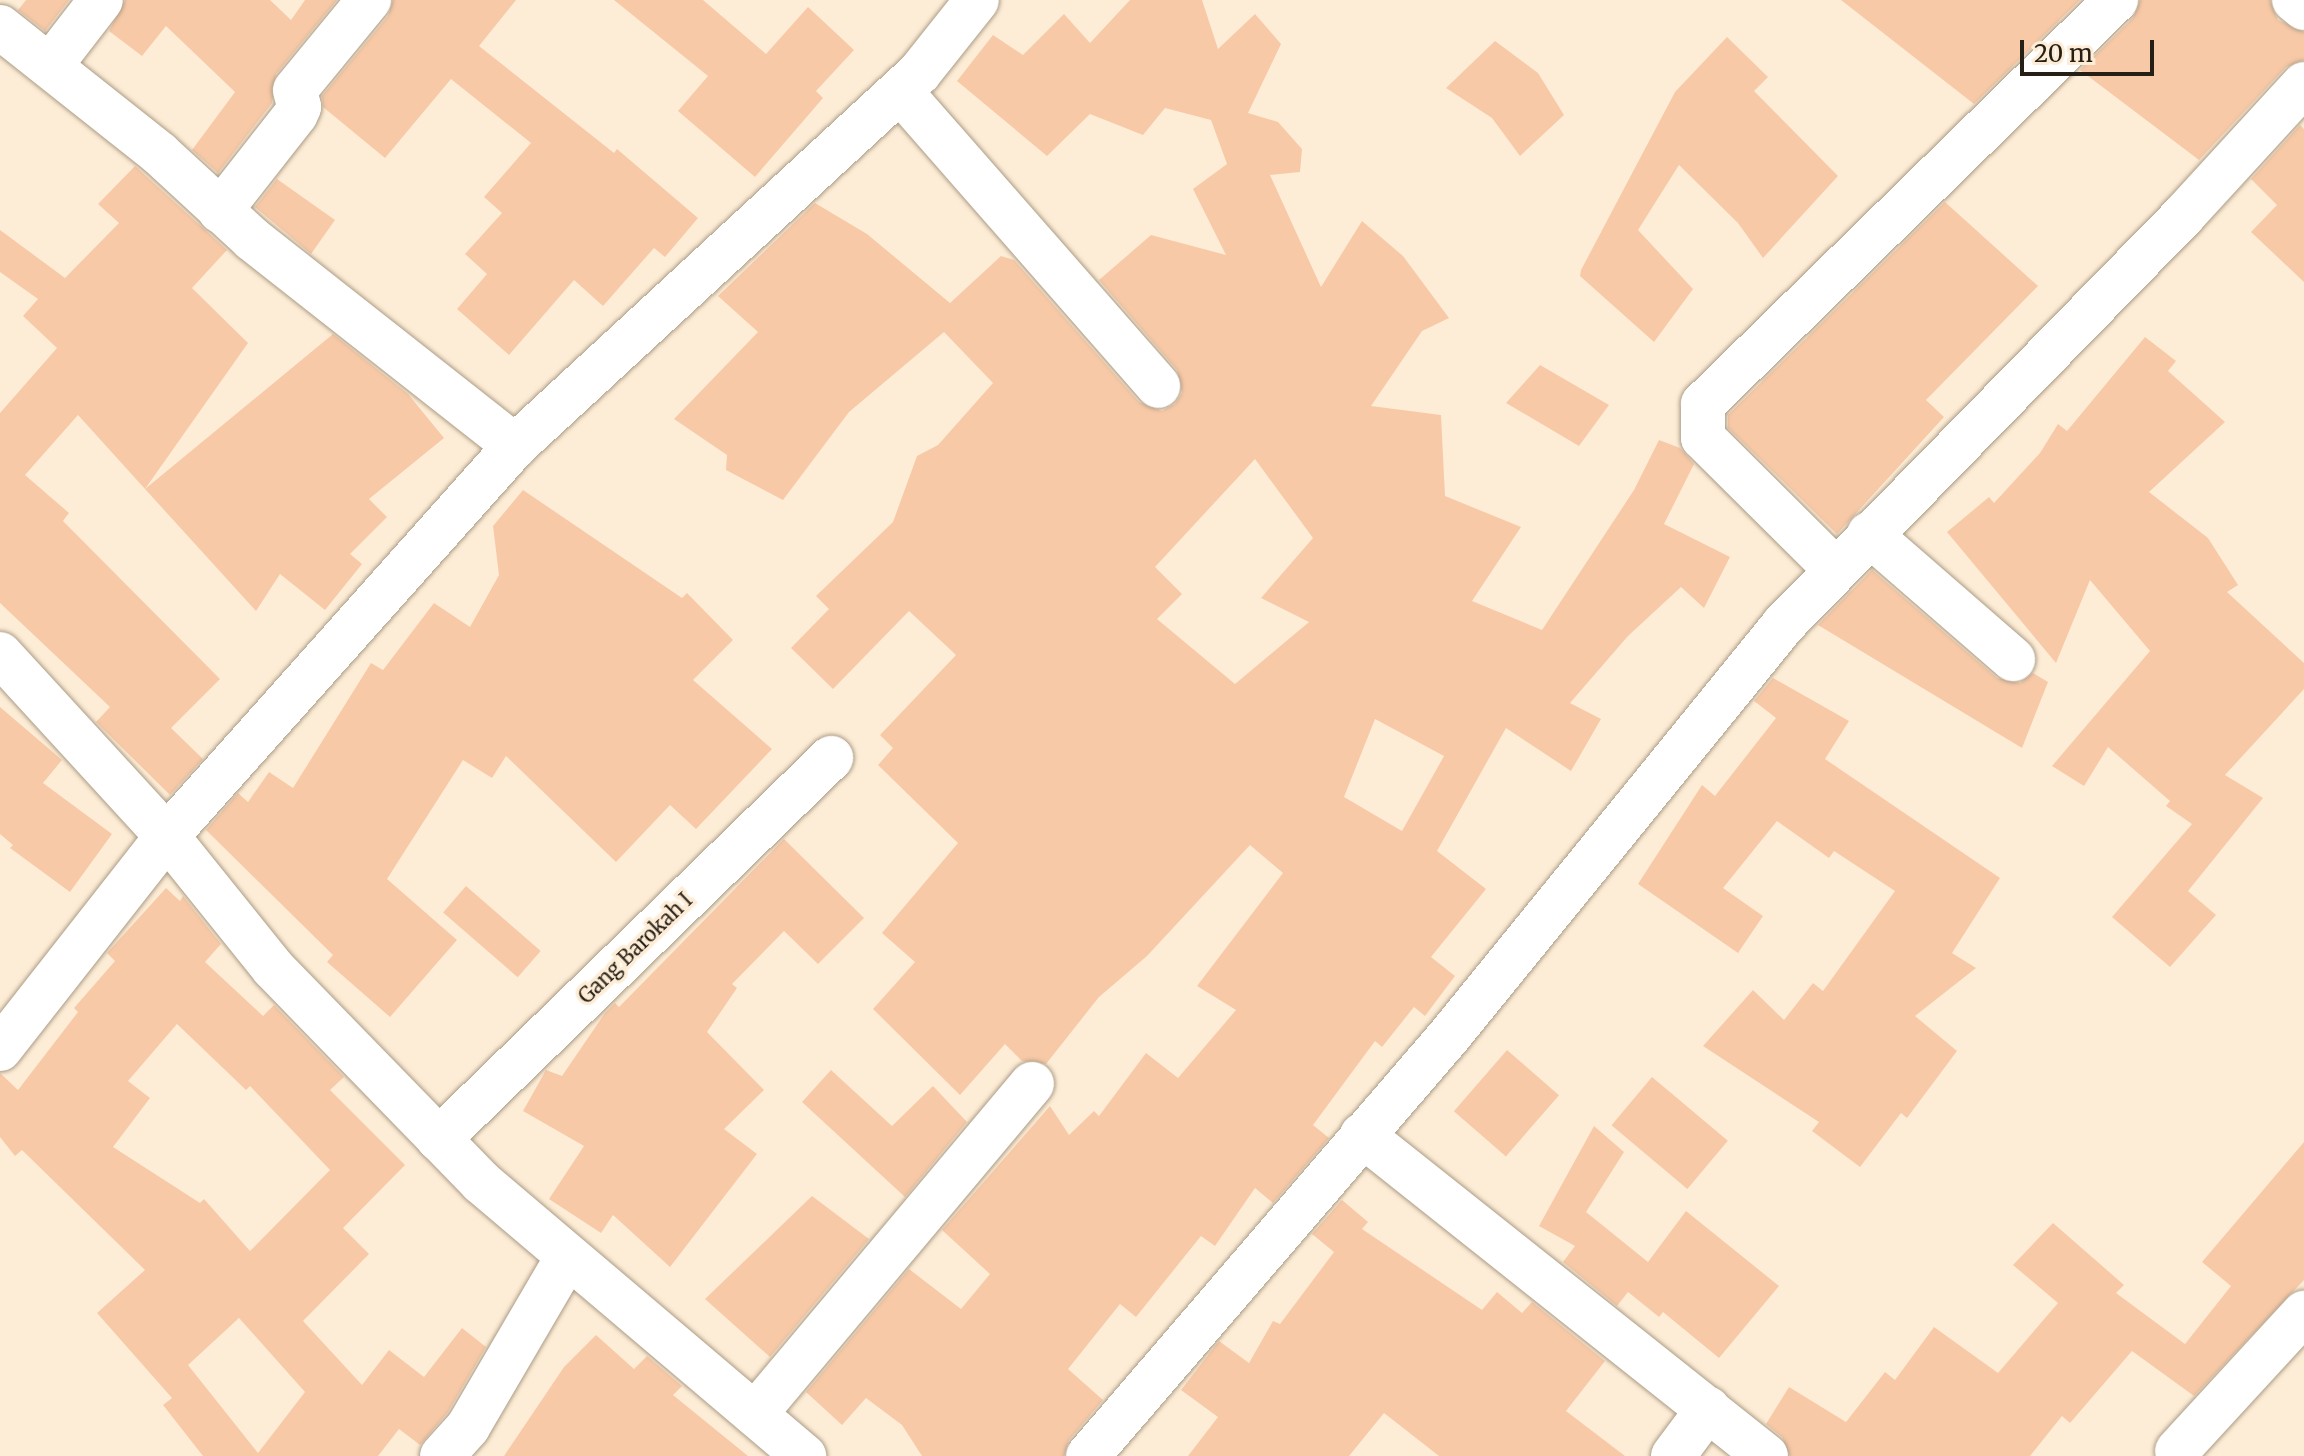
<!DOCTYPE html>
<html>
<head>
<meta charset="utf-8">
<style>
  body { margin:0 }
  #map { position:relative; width:2304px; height:1456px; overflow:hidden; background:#feedd6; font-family:Merriweather,serif }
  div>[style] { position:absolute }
  .building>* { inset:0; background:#f8c9a7; transform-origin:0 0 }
  .roads { filter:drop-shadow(0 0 2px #ab9c86) drop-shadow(0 0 2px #ab9c86) }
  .minor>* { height:44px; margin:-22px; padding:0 22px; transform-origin:22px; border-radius:22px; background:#fff }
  span { translate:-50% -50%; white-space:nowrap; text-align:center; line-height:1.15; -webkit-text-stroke:7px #feedd6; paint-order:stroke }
  .street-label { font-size:20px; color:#251f16 }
  .scale { position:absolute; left:2020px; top:40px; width:134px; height:36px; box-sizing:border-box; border:4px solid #251f16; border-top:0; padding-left:10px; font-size:24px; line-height:28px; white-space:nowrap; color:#251f16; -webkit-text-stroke:6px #feedd6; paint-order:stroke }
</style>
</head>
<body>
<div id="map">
  <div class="building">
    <div style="clip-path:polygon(26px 0,69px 0,45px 31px,18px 10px)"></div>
    <div style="clip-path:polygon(125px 0,270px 0,291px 20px,305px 0,337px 0,276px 74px,272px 103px,218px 173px,192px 150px,235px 92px,166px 26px,142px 56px,109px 31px)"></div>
    <div style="clip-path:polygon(393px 0,516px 0,479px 46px,614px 153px,617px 149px,698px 218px,665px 257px,654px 248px,603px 306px,574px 280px,509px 355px,457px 309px,487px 274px,465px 254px,502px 213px,484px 197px,531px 143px,451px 79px,385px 158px,323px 107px,322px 96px,388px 16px)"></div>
    <div style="clip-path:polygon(614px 0,703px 0,766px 54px,808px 7px,854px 50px,816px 91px,823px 98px,755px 177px,678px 111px,708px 76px)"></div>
    <div style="clip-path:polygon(evenodd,1130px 0,1202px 0,1218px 49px,1255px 14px,1281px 44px,1248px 113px,1278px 122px,1302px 149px,1300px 172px,1270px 175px,1321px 287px,1362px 221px,1403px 256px,1449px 318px,1422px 331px,1371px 406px,1441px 415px,1445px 496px,1521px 527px,1472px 601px,1542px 630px,1634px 490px,1659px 440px,1680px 448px,1694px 464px,1664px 524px,1730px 557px,1704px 608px,1681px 587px,1628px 636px,1570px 703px,1601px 719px,1571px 771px,1506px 728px,1437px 851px,1486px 889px,1431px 957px,1455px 976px,1425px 1016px,1414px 1007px,1382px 1047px,1375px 1041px,1313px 1125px,1329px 1138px,1273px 1203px,1255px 1188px,1215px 1246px,1201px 1236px,1136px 1317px,1120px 1304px,1068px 1369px,1103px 1400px,1069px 1440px,1064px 1456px,922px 1456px,902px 1425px,866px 1398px,842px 1425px,806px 1392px,909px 1269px,961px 1309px,990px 1274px,942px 1230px,1050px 1106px,1069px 1135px,1094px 1111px,1099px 1116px,1146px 1053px,1178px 1078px,1236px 1010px,1197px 986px,1283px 873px,1250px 845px,1147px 956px,1099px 997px,1046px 1064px,1022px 1061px,1005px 1044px,960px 1095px,873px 1009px,915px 962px,882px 933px,958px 843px,878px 765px,893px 748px,880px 735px,956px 655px,909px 611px,833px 689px,791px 648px,829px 609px,816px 596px,893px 522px,917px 456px,938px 445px,993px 383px,944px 332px,849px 412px,783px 500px,726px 470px,727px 455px,674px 419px,758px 332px,718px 296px,815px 203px,867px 234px,950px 303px,1001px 256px,1014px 260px,1139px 402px,1162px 411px,1175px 404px,1182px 393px,1177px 370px,1099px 280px,1151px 235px,1226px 255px,1193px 189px,1227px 164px,1211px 120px,1165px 108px,1143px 135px,1090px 114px,1047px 156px,957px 81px,993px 35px,1023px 55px,1064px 14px,1090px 43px,1130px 0,1255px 459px,1313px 538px,1261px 598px,1309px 622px,1235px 684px,1157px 619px,1182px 594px,1155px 567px,1255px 459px,1130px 0,1375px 719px,1444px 756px,1402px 831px,1344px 797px,1375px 719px)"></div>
    <div style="clip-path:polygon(1841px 0,2080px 0,1974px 104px)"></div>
    <div style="clip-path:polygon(2140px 0,2270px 0,2278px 20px,2304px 32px,2304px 60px,2286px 67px,2199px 160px,2080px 70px,2133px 18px)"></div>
    <div style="clip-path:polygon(1727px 37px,1768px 77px,1754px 91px,1838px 176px,1763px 258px,1738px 223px,1679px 165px,1638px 230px,1693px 289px,1654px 342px,1580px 276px,1581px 270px,1675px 92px)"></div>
    <div style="clip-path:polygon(1495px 41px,1538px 73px,1564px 115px,1520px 156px,1492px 118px,1446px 88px)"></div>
    <div style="clip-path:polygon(2300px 125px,2304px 129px,2304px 282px,2251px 232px,2277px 205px,2251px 179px)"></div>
    <div style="clip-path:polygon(135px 166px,227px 250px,192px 288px,248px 343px,145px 489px,78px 415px,25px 475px,69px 513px,63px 521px,220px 679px,171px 728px,203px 759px,170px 795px,96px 722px,110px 707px,0 603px,0 413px,57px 348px,23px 316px,38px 299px,0 272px,0 230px,65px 278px,119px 223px,98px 204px)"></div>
    <div style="clip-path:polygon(277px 179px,335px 220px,311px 254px,255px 207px)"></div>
    <div style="clip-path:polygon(1945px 202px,2038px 286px,1926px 400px,1944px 417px,1837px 534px,1728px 428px,1728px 415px)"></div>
    <div style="clip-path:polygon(333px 334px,408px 394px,444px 438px,369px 499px,387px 517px,350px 554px,362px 564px,325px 610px,280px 574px,256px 611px,145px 489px)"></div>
    <div style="clip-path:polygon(2145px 337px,2176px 361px,2168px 371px,2225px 422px,2149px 492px,2208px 538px,2238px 585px,2227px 592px,2304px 663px,2304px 689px,2225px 775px,2263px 798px,2188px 891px,2216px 915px,2170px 967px,2112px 917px,2192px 824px,2166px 806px,2170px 801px,2108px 747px,2084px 786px,2052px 766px,2150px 651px,2090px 580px,2056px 663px,1947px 532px,1989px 497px,1994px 503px,2040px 453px,2058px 424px,2067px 431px)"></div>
    <div style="clip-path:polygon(1540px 365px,1609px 405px,1579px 446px,1506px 403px)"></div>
    <div style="clip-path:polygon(523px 490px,682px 598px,687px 593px,733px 640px,693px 680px,772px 749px,696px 829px,670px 805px,616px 862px,506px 756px,492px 778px,463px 760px,387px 879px,457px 940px,390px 1017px,327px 962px,333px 955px,206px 830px,238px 793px,248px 802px,269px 772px,293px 788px,371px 663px,383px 670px,434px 603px,470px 627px,499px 575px,493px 526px)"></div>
    <div style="clip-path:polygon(1872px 570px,1997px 678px,2020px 683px,2033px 673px,2048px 682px,2022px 748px,1818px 625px)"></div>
    <div style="clip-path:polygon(1773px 678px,1849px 721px,1825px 759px,2000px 878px,1952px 953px,1976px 968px,1915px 1016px,1957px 1051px,1907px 1118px,1901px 1113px,1860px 1167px,1812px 1131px,1819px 1122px,1703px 1046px,1753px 990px,1784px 1020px,1813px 983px,1823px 991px,1895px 891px,1834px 851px,1829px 858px,1777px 821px,1723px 888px,1763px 916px,1738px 953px,1638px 884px,1702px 785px,1715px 796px,1776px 718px,1754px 701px)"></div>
    <div style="clip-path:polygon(0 707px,62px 760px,43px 783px,112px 834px,70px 892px,10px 848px,13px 845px,0 834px)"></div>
    <div style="clip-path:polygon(784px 839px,864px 918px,818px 964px,784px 931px,732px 984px,737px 988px,707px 1032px,764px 1090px,724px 1129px,757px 1154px,670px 1267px,613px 1215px,601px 1233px,549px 1199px,584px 1146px,523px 1111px,546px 1070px,562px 1076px,605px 1013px,615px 1003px,619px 1007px)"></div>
    <div style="left:466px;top:886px;width:99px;height:35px;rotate:41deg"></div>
    <div style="clip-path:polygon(evenodd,166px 888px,180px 901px,183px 896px,221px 944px,205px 962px,263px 1016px,274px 1005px,344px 1077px,330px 1090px,405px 1165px,343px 1228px,369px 1254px,303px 1321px,362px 1385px,389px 1350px,424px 1377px,462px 1328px,486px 1347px,448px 1412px,420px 1445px,399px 1429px,378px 1456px,203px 1456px,163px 1405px,172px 1398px,97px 1313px,145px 1270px,22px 1150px,15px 1156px,0 1137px,0 1073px,18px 1090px,78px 1012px,74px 1008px,115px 961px,107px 953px,166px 888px,177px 1024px,246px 1090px,250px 1086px,330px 1170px,250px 1251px,204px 1199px,200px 1203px,113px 1147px,150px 1098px,128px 1081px,177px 1024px,166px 888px,239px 1318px,305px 1392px,258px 1453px,188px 1365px,239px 1318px)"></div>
    <div style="left:1507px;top:1050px;width:69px;height:81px;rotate:41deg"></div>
    <div style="clip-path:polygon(831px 1070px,892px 1126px,933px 1086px,967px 1122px,905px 1197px,802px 1102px)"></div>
    <div style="left:1652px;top:1077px;width:99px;height:63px;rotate:40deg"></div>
    <div style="clip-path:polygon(1594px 1126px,1624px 1152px,1586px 1212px,1648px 1262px,1686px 1211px,1779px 1286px,1719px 1358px,1663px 1312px,1659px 1317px,1628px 1292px,1617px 1306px,1563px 1262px,1575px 1246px,1539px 1226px)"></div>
    <div style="clip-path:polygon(2304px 1142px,2304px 1280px,2194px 1396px,2132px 1351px,2070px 1423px,2062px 1416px,2030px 1456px,1790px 1456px,1782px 1437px,1766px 1424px,1789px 1387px,1846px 1422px,1885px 1372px,1895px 1380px,1934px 1327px,1998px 1373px,2058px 1303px,2013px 1265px,2053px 1223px,2124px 1285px,2116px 1293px,2185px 1344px,2231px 1286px,2202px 1262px)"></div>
    <div style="clip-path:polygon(812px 1196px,869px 1239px,770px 1357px,705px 1299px)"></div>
    <div style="clip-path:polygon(1342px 1200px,1368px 1222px,1362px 1229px,1482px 1310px,1497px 1292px,1522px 1313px,1532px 1302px,1605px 1361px,1566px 1411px,1625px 1456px,1439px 1456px,1384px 1413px,1349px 1456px,1188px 1456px,1218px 1417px,1181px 1390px,1219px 1341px,1249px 1363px,1273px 1321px,1280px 1324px,1334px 1252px,1312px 1234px)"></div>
    <div style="clip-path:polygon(596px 1335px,634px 1369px,647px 1356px,682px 1386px,673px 1395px,748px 1456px,504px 1456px,564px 1367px)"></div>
  </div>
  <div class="roads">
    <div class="minor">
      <div style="left:2294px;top:0;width:13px;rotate:39deg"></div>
      <div style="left:0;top:27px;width:204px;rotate:38.4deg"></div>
      <div style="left:160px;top:154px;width:125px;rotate:42.7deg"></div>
      <div style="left:252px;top:239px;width:335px;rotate:38.2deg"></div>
      <div style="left:50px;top:66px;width:83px;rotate:-52.3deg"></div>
      <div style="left:900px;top:91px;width:392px;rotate:48.8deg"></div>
      <div style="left:220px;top:211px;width:123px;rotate:-51.9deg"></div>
      <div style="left:296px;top:114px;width:8px;rotate:-67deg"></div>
      <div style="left:299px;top:107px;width:17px;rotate:-103deg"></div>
      <div style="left:295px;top:90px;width:117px;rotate:-50.6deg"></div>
      <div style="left:1869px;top:534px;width:191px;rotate:41deg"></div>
      <div style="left:1835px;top:569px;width:186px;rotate:-135.2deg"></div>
      <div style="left:1703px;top:438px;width:34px;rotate:-90deg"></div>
      <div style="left:1703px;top:404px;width:578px;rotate:-44.37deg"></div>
      <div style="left:0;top:654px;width:247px;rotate:47.5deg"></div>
      <div style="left:167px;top:836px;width:169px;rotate:51.2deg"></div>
      <div style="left:273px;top:968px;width:298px;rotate:45.8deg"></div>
      <div style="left:481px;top:1182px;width:424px;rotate:40.3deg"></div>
      <div style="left:0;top:1049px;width:271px;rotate:-51.9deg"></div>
      <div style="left:167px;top:836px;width:523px;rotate:-48.26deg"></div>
      <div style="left:515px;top:446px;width:550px;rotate:-42.72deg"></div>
      <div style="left:919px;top:73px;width:93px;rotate:-51.5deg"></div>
      <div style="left:1362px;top:1135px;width:516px;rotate:38.47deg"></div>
      <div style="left:439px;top:1139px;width:547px;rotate:-44.18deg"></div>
      <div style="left:755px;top:1414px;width:431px;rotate:-50deg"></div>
      <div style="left:2177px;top:1451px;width:188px;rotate:-47.4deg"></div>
      <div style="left:442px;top:1456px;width:39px;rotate:-48deg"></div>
      <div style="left:468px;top:1427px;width:194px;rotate:-59.7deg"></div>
      <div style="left:1088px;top:1456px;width:555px;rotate:-49.31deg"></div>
      <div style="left:1450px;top:1035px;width:530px;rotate:-50.9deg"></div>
      <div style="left:1784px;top:624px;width:571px;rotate:-45.64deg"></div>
      <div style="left:2183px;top:216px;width:179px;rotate:-47.5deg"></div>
      <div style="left:1673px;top:1456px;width:59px;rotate:-53.3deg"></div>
    </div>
  </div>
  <div class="street-label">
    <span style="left:635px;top:948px;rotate:-44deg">Gang Barokah I</span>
  </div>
  <div class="scale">20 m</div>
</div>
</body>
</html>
